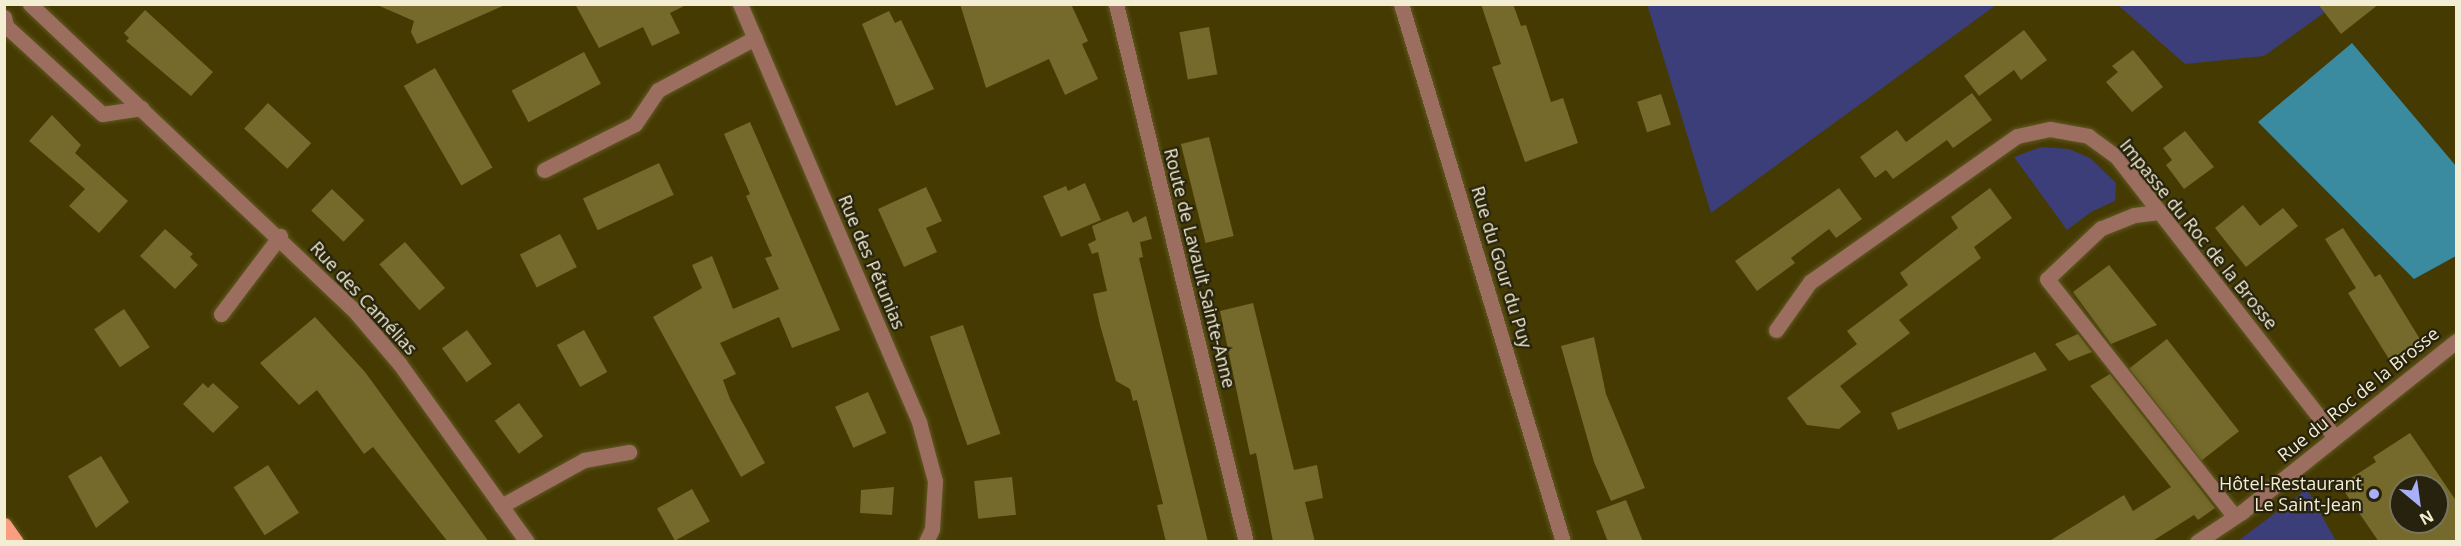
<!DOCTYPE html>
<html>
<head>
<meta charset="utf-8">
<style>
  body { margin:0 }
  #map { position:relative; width:2461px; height:546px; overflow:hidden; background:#453b02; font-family:"Open Sans",sans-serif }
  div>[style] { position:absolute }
  .green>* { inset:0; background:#3b3e79 }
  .water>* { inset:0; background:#3a8aa0 }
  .building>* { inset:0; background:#756a2b; transform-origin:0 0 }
  .roads { filter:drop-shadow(0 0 2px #615823) drop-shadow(0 0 2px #615823) }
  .minor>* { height:15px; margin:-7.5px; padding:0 7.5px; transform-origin:7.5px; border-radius:7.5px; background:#9c6e5f }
  .major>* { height:15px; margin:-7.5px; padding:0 7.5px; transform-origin:7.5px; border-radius:7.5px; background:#fb9e80 }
  .dots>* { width:16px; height:16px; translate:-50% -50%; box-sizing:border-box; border:3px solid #26220d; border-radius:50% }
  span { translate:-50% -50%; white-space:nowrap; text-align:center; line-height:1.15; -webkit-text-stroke:4.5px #26220d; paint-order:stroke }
  .street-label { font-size:18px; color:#f3eed3 }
  .poi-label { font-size:18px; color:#f3eed3 }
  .right { translate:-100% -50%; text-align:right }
  .frame { position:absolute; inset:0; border:6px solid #f3eed3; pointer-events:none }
  .north { position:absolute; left:2389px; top:474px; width:60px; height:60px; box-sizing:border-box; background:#26220d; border:2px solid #78745c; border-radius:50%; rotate:151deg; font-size:16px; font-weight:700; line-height:24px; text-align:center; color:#f3eed3 }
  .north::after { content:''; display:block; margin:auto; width:21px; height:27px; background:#a8b0fc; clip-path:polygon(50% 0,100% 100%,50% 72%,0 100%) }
</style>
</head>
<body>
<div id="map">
  <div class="green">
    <div style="clip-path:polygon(1647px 4px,1996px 4px,1996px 5px,1711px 213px)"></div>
    <div style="clip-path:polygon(2118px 5px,2335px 5px,2264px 56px,2185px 64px)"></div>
    <div style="clip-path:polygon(2041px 147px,2069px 149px,2090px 158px,2116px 183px,2115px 201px,2091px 212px,2067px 230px,2014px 157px)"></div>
    <div style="clip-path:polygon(2307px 489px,2336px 541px,2238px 541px)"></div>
  </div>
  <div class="water">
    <div style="clip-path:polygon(2352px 43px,2456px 166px,2456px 256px,2414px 279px,2258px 122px)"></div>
  </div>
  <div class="building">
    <div style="clip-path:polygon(375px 4px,507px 4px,417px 44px,411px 32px,414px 21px)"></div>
    <div style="clip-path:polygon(575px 4px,688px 4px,670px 13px,680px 33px,652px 46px,643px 27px,599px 48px)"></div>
    <div style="clip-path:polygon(960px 4px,1071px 4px,1088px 41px,1082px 44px,1098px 79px,1065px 95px,1049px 59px,986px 88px)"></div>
    <div style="clip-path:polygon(1481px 4px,1513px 4px,1521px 26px,1526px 25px,1551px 102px,1563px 98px,1578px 143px,1525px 162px,1492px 67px,1501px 64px)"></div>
    <div style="clip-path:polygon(2318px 4px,2379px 4px,2341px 34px)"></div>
    <div style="clip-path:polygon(145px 10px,213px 72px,191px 96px,126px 41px,129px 38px,124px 33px)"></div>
    <div style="clip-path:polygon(889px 11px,895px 23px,901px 20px,934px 89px,896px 106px,862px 24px)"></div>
    <div style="left:1209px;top:27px;width:48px;height:30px;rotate:80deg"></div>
    <div style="clip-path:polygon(2024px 30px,2047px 60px,2021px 80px,2014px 70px,1979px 96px,1964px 76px)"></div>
    <div style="clip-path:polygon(2133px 50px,2163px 87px,2132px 112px,2106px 82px,2118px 72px,2112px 66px)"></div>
    <div style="left:584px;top:52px;width:36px;height:82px;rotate:62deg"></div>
    <div style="left:435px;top:68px;width:115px;height:36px;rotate:60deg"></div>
    <div style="clip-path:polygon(1972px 93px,1992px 120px,1953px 148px,1947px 140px,1893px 179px,1886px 170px,1875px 178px,1860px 157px,1897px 130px,1906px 142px)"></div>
    <div style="left:1661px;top:94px;width:32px;height:25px;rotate:72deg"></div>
    <div style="left:268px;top:103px;width:59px;height:35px;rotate:43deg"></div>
    <div style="clip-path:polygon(52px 115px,81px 145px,75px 153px,128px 201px,99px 233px,69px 206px,85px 189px,29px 141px)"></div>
    <div style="clip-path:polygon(750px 122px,840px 330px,792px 348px,779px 317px,720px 343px,736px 374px,723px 380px,730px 399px,765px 463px,741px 477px,653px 317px,702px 288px,692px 265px,712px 256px,733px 309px,779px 289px,765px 258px,772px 256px,746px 196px,750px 194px,724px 134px)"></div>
    <div style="clip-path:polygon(2185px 131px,2214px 167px,2184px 189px,2166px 165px,2172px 160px,2163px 148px)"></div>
    <div style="left:1209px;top:137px;width:102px;height:29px;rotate:76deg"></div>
    <div style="left:659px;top:163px;width:35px;height:84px;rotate:65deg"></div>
    <div style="clip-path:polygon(1085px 183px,1101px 220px,1061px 237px,1043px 196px,1066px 186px,1068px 191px)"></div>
    <div style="clip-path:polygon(926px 187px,942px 221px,926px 228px,937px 252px,904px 267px,878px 209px)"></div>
    <div style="clip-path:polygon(1839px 188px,1862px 219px,1836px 238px,1829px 229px,1791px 258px,1795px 263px,1757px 291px,1735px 261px)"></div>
    <div style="clip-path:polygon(1990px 188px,2012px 218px,1974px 247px,1981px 258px,1899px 320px,1910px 333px,1840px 386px,1861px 412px,1839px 429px,1807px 425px,1787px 398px,1857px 344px,1847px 331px,1908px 285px,1900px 273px,1958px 228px,1951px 217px)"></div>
    <div style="left:332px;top:189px;width:45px;height:30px;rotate:44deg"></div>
    <div style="clip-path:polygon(2243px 205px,2260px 226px,2283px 208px,2298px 226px,2246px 267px,2215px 228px)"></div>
    <div style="clip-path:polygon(1128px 211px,1133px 223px,1146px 216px,1152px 239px,1140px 242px,1143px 257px,1139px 258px,1208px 542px,1166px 542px,1157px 505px,1163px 504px,1137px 400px,1133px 401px,1130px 389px,1116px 381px,1100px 325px,1093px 294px,1107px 291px,1098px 252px,1092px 254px,1088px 244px,1096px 240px,1092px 226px)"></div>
    <div style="clip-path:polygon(2343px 228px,2375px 277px,2380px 274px,2423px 344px,2392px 364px,2348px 293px,2356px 288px,2325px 239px)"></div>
    <div style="clip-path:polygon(165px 229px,193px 254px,190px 257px,198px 265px,175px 289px,140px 256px)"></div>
    <div style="left:560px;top:234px;width:37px;height:45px;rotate:63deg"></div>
    <div style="left:405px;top:242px;width:61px;height:34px;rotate:49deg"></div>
    <div style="clip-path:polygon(2109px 265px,2157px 325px,2111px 344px,2073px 292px)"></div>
    <div style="clip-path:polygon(1253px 303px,1294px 470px,1317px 465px,1323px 498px,1305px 502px,1315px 542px,1273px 542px,1256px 453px,1250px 455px,1220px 311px)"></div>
    <div style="left:124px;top:309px;width:46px;height:36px;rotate:56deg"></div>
    <div style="clip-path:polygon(315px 317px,365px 372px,489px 542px,448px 542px,373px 447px,364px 454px,317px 390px,299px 405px,260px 363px)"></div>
    <div style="left:963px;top:325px;width:115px;height:35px;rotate:71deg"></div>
    <div style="left:467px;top:330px;width:42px;height:31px;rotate:54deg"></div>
    <div style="left:584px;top:330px;width:48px;height:31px;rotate:61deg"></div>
    <div style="clip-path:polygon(2078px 334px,2092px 352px,2069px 361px,2055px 344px)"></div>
    <div style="clip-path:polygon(1594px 337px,1606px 394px,1645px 488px,1611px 501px,1594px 462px,1561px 346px)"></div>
    <div style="left:2167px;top:339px;width:117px;height:48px;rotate:52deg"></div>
    <div style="clip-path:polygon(2035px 352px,2047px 370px,1898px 430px,1891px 413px)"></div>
    <div style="clip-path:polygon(2110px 374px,2215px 508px,2198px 520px,2194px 515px,2151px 542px,2048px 542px,2124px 495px,2133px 511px,2171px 487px,2090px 386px)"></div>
    <div style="clip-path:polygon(203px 383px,208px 388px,213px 383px,239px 407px,213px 433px,183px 404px)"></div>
    <div style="left:868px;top:392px;width:45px;height:36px;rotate:66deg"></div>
    <div style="left:519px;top:403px;width:41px;height:30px;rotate:54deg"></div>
    <div style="clip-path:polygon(evenodd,2410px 433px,2457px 502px,2457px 542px,2379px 542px,2340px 485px,2376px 462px,2373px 457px,2410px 433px,2401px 486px,2437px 486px,2437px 522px,2401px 522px,2401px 486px)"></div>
    <div style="clip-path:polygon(101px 456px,129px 502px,96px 528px,68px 476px)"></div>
    <div style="left:268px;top:465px;width:57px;height:41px;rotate:57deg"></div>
    <div style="left:1012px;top:477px;width:38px;height:38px;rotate:84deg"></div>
    <div style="clip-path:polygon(894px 487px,892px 515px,860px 513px,861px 490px)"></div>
    <div style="left:692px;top:489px;width:37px;height:40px;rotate:61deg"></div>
    <div style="clip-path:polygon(1626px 500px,1643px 542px,1608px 542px,1596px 511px)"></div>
  </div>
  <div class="roads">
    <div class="minor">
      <div style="left:30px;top:4px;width:444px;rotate:43.4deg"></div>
      <div style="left:353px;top:309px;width:71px;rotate:49.6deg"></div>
      <div style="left:399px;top:363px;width:220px;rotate:54.4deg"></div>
      <div style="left:740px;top:4px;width:455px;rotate:66.8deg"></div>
      <div style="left:919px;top:422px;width:61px;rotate:74.8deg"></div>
      <div style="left:935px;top:481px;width:48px;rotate:93.6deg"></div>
      <div style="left:932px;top:529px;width:14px;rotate:115deg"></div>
      <div style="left:1116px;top:4px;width:553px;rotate:76.42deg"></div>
      <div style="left:1401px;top:4px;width:562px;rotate:73.24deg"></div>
      <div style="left:4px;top:17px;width:9px;rotate:77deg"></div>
      <div style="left:6px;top:26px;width:130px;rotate:42.5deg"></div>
      <div style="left:102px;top:114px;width:40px;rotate:-8.5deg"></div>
      <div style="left:544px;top:170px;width:102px;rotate:-26.8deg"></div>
      <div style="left:635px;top:124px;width:41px;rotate:-55.9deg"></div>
      <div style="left:658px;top:90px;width:110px;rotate:-28.2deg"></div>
      <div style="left:2159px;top:212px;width:25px;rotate:173deg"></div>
      <div style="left:2134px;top:215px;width:35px;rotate:158deg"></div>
      <div style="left:2101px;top:228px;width:74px;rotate:136.6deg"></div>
      <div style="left:2047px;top:279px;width:302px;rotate:51.7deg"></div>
      <div style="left:221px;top:314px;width:98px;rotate:-52.9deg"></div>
      <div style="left:1776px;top:330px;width:59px;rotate:-54.7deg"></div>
      <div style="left:1810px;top:282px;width:253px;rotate:-35.2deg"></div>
      <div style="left:2017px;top:136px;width:34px;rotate:-12deg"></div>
      <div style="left:2050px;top:129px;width:39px;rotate:10deg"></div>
      <div style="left:2088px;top:136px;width:34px;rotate:36deg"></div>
      <div style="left:2116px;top:156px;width:356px;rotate:52.1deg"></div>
      <div style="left:501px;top:506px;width:95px;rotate:-29deg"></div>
      <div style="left:584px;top:460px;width:46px;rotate:-10.1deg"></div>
      <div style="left:2197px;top:542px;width:54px;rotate:-33.7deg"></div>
      <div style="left:2242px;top:512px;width:274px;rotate:-38.6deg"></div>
    </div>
    <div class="major">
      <div style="left:4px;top:525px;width:21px;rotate:55deg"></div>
    </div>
  </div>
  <div class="dots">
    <div style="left:2374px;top:494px;background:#a8b0fc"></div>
  </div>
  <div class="street-label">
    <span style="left:2199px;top:234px;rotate:51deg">Impasse du Roc de la Brosse</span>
    <span style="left:872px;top:262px;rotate:67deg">Rue des Pétunias</span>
    <span style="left:1502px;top:267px;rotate:73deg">Rue du Gour du Puy</span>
    <span style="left:1200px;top:268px;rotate:76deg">Route de Lavault Sainte-Anne</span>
    <span style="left:364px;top:298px;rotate:47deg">Rue des Camélias</span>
    <span style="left:2358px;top:394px;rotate:-39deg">Rue du Roc de la Brosse</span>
  </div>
  <div class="poi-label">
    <span class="right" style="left:2362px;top:494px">Hôtel-Restaurant<br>Le Saint-Jean</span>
  </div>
  <div class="frame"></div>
  <div class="north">N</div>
</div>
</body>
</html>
